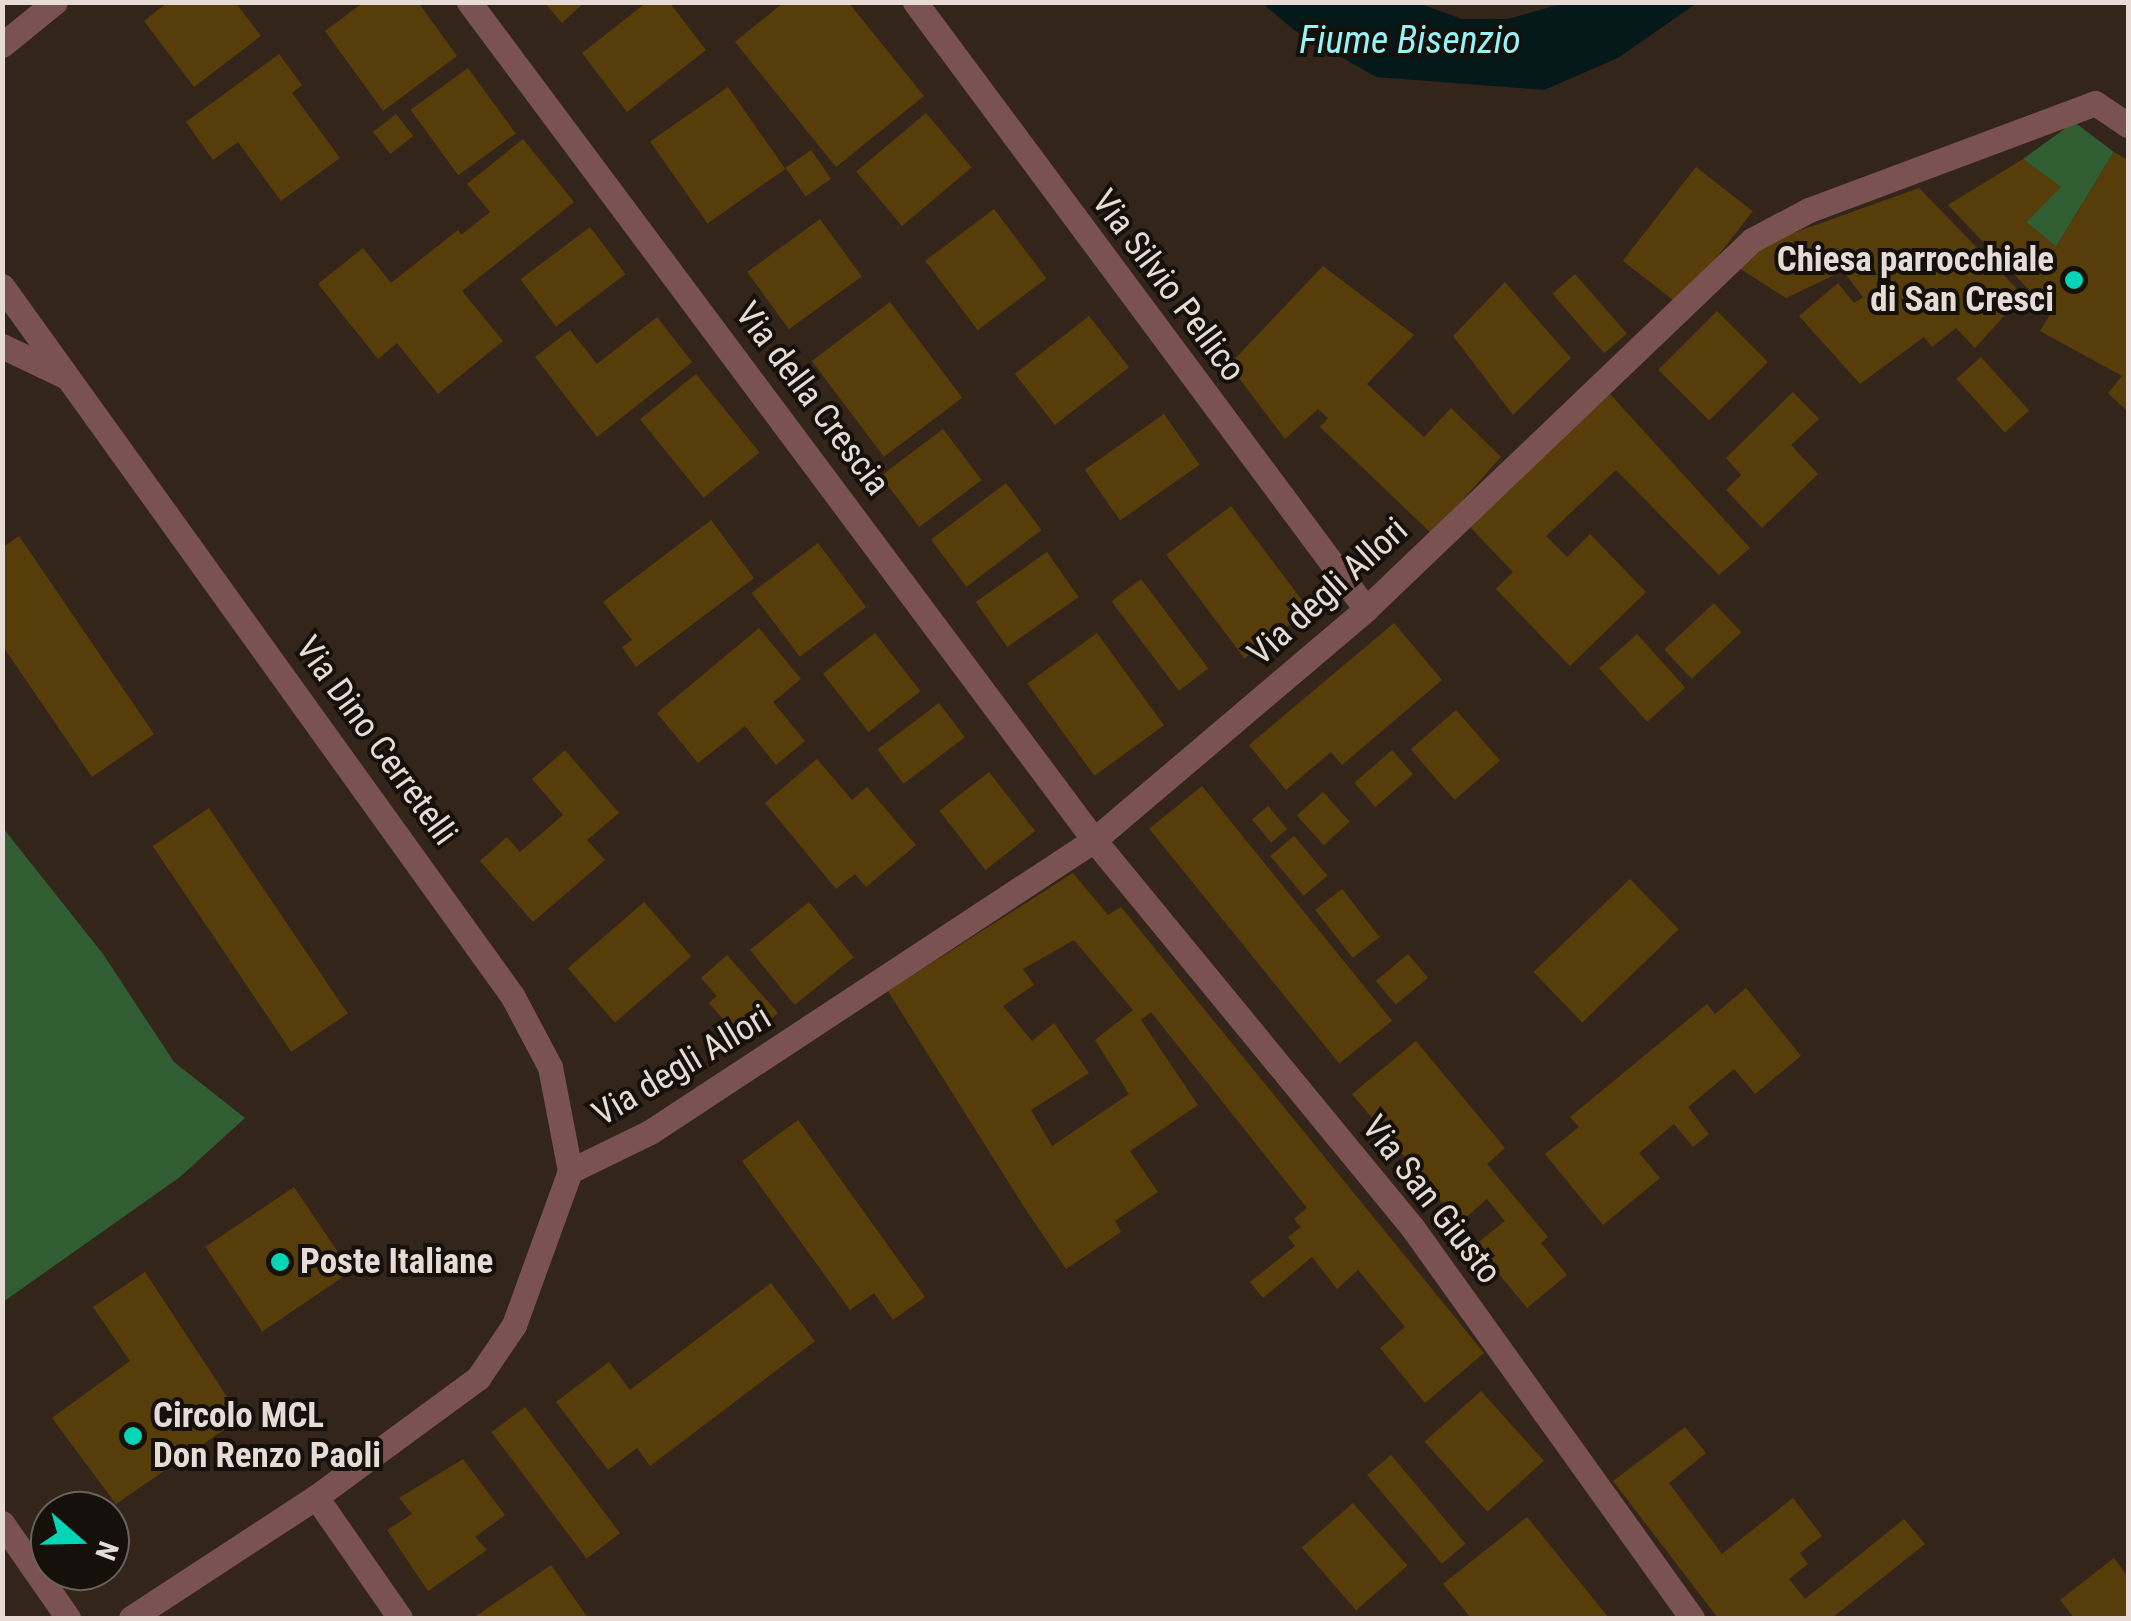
<!DOCTYPE html>
<html>
<head>
<meta charset="utf-8">
<style>
  body { margin:0 }
  #map { position:relative; width:2131px; height:1621px; overflow:hidden; background:#34251b; font-family:"Roboto Condensed",sans-serif }
  div>[style] { position:absolute }
  .green>* { inset:0; background:#305d32 }
  .water>* { inset:0; background:#06191a }
  .building>* { inset:0; background:#573d0a; transform-origin:0 0 }
  .minor>* { height:25px; margin:-12.5px; padding:0 12.5px; transform-origin:12.5px; border-radius:12.5px; background:#7b5252 }
  .dots>* { width:28px; height:28px; translate:-50% -50%; box-sizing:border-box; border:5px solid #16100b; border-radius:50% }
  span { translate:-50% -50%; white-space:nowrap; text-align:center; line-height:1.15; -webkit-text-stroke:8px #16100b; paint-order:stroke }
  .poi-label { font-size:35px; color:#e6dcd5; font-weight:700 }
  .right { translate:-100% -50%; text-align:right }
  .left { translate:0 -50%; text-align:left }
  .street-label { font-size:35px; color:#e6dcd5 }
  .water-label { font-size:38px; color:#94f4fa; font-style:italic }
  .frame { position:absolute; inset:0; border:5px solid #e6dcd5; pointer-events:none }
  .north { position:absolute; left:30px; top:1491px; width:100px; height:100px; box-sizing:border-box; background:#16100b; border:2px solid #69625c; border-radius:50%; rotate:110deg; font-size:28px; font-weight:700; line-height:40px; text-align:center; color:#e6dcd5 }
  .north::after { content:''; display:block; margin:auto; width:35px; height:45px; background:#04d5b6; clip-path:polygon(50% 0,100% 100%,50% 72%,0 100%) }
</style>
</head>
<body>
<div id="map">
  <div class="green">
    <div style="clip-path:polygon(2074px 122px,2114px 152px,2056px 247px,2026px 222px,2060px 187px,2023px 159px)"></div>
    <div style="clip-path:polygon(3px 828px,103px 954px,174px 1062px,245px 1118px,180px 1177px,3px 1302px)"></div>
  </div>
  <div class="water">
    <div style="clip-path:polygon(1262px 3px,1418px 3px,1462px 19px,1508px 19px,1564px 3px,1697px 3px,1618px 58px,1544px 90px,1376px 77px,1294px 30px)"></div>
  </div>
  <div class="building">
    <div style="clip-path:polygon(168px 2px,235px 2px,261px 36px,194px 87px,144px 21px)"></div>
    <div style="clip-path:polygon(364px 2px,418px 2px,457px 56px,383px 111px,325px 31px)"></div>
    <div style="clip-path:polygon(544px 2px,585px 2px,562px 23px)"></div>
    <div style="clip-path:polygon(647px 2px,669px 2px,706px 50px,627px 112px,582px 53px)"></div>
    <div style="clip-path:polygon(784px 2px,848px 2px,924px 96px,836px 167px,735px 42px)"></div>
    <div style="clip-path:polygon(279px 54px,302px 85px,292px 93px,340px 158px,281px 201px,238px 142px,213px 160px,186px 122px)"></div>
    <div style="left:468px;top:68px;width:81px;height:71px;rotate:54deg"></div>
    <div style="left:728px;top:87px;width:100px;height:95px;rotate:55deg"></div>
    <div style="left:926px;top:113px;width:71px;height:91px;rotate:50deg"></div>
    <div style="left:396px;top:114px;width:28px;height:29px;rotate:52deg"></div>
    <div style="clip-path:polygon(523px 139px,574px 202px,462px 291px,503px 341px,438px 394px,397px 343px,378px 359px,318px 284px,363px 248px,391px 283px,458px 230px,461px 235px,490px 212px,467px 184px)"></div>
    <div style="left:811px;top:150px;width:35px;height:31px;rotate:55deg"></div>
    <div style="clip-path:polygon(2114px 152px,2128px 160px,2128px 412px,2108px 393px,2122px 376px,2040px 331px,2051px 313px,1948px 205px,2023px 159px,2061px 187px,2026px 222px,2056px 247px)"></div>
    <div style="left:1696px;top:167px;width:72px;height:119px;rotate:38deg"></div>
    <div style="clip-path:polygon(1919px 188px,2023px 295px,1975px 348px,1956px 328px,1932px 347px,1924px 337px,1860px 384px,1799px 316px,1838px 283px,1854px 303px,1863px 297px,1843px 271px,1786px 298px,1739px 268px,1763px 244px)"></div>
    <div style="left:994px;top:209px;width:87px;height:86px;rotate:53deg"></div>
    <div style="left:820px;top:219px;width:71px;height:90px;rotate:54deg"></div>
    <div style="left:590px;top:227px;width:59px;height:87px;rotate:53deg"></div>
    <div style="clip-path:polygon(1323px 266px,1414px 335px,1367px 384px,1424px 437px,1451px 408px,1501px 457px,1432px 534px,1320px 427px,1328px 418px,1318px 409px,1285px 439px,1229px 365px)"></div>
    <div style="left:1575px;top:274px;width:79px;height:30px;rotate:49deg"></div>
    <div style="clip-path:polygon(1505px 282px,1571px 358px,1513px 415px,1453px 336px)"></div>
    <div style="left:890px;top:302px;width:120px;height:98px;rotate:53deg"></div>
    <div style="left:1717px;top:311px;width:72px;height:83px;rotate:45deg"></div>
    <div style="left:1089px;top:316px;width:65px;height:94px;rotate:52deg"></div>
    <div style="clip-path:polygon(657px 317px,692px 362px,597px 437px,535px 357px,570px 330px,597px 364px)"></div>
    <div style="left:1981px;top:357px;width:72px;height:33px;rotate:48deg"></div>
    <div style="left:696px;top:374px;width:101px;height:72px;rotate:51deg"></div>
    <div style="clip-path:polygon(1793px 392px,1819px 419px,1791px 445px,1818px 474px,1762px 528px,1726px 490px,1741px 475px,1726px 458px)"></div>
    <div style="clip-path:polygon(1610px 394px,1750px 548px,1719px 575px,1616px 470px,1546px 536px,1567px 557px,1590px 534px,1646px 592px,1570px 666px,1496px 589px,1513px 572px,1468px 525px)"></div>
    <div style="left:1164px;top:414px;width:62px;height:97px;rotate:55deg"></div>
    <div style="left:943px;top:429px;width:64px;height:78px;rotate:53deg"></div>
    <div style="left:1006px;top:483px;width:59px;height:94px;rotate:53deg"></div>
    <div style="left:1231px;top:506px;width:130px;height:81px;rotate:53deg"></div>
    <div style="clip-path:polygon(711px 520px,754px 578px,636px 667px,622px 647px,632px 640px,603px 602px)"></div>
    <div style="clip-path:polygon(19px 536px,154px 734px,92px 777px,2px 645px,2px 548px)"></div>
    <div style="left:818px;top:543px;width:80px;height:83px;rotate:53deg"></div>
    <div style="left:1047px;top:552px;width:55px;height:87px;rotate:55deg"></div>
    <div style="left:1141px;top:579px;width:112px;height:37px;rotate:53deg"></div>
    <div style="left:1714px;top:603px;width:40px;height:68px;rotate:47deg"></div>
    <div style="clip-path:polygon(1394px 623px,1442px 680px,1342px 765px,1331px 752px,1286px 790px,1249px 745px)"></div>
    <div style="clip-path:polygon(759px 628px,801px 679px,773px 702px,805px 741px,776px 765px,745px 726px,698px 763px,657px 713px)"></div>
    <div style="left:875px;top:633px;width:74px;height:66px;rotate:52deg"></div>
    <div style="left:1097px;top:633px;width:114px;height:86px;rotate:54deg"></div>
    <div style="left:1637px;top:634px;width:72px;height:51px;rotate:48deg"></div>
    <div style="left:939px;top:703px;width:43px;height:77px;rotate:53deg"></div>
    <div style="left:1456px;top:710px;width:67px;height:60px;rotate:49deg"></div>
    <div style="clip-path:polygon(565px 750px,619px 813px,587px 840px,605px 860px,533px 922px,480px 861px,507px 837px,520px 852px,563px 815px,532px 779px)"></div>
    <div style="left:1392px;top:750px;width:32px;height:50px;rotate:49deg"></div>
    <div style="clip-path:polygon(817px 759px,852px 800px,867px 787px,916px 845px,866px 887px,855px 874px,836px 889px,765px 803px)"></div>
    <div style="left:989px;top:772px;width:75px;height:63px;rotate:52deg"></div>
    <div style="left:1202px;top:786px;width:302px;height:68px;rotate:51deg"></div>
    <div style="left:1323px;top:792px;width:40px;height:35px;rotate:48deg"></div>
    <div style="left:1268px;top:806px;width:30px;height:21px;rotate:50deg"></div>
    <div style="left:209px;top:808px;width:248px;height:68px;rotate:56deg"></div>
    <div style="left:1294px;top:836px;width:52px;height:31px;rotate:50deg"></div>
    <div style="clip-path:polygon(evenodd,1073px 873px,1108px 915px,1121px 907px,1484px 1353px,1425px 1403px,1380px 1348px,1405px 1327px,1358px 1270px,1337px 1289px,1312px 1257px,1263px 1298px,1250px 1282px,1295px 1246px,1288px 1237px,1301px 1227px,1294px 1219px,1307px 1208px,1151px 1012px,1141px 1020px,1198px 1105px,1130px 1151px,1158px 1192px,1115px 1221px,1121px 1232px,1066px 1269px,1026px 1210px,888px 991px,1073px 873px,1074px 940px,1133px 1010px,1095px 1040px,1129px 1094px,1052px 1146px,1031px 1110px,1089px 1073px,1054px 1023px,1032px 1041px,1003px 1006px,1034px 985px,1023px 969px,1074px 940px)"></div>
    <div style="left:1630px;top:879px;width:70px;height:134px;rotate:46deg"></div>
    <div style="left:1342px;top:889px;width:61px;height:34px;rotate:52deg"></div>
    <div style="left:644px;top:902px;width:72px;height:101px;rotate:49deg"></div>
    <div style="left:809px;top:902px;width:71px;height:76px;rotate:51deg"></div>
    <div style="left:1408px;top:954px;width:31px;height:42px;rotate:50deg"></div>
    <div style="clip-path:polygon(727px 955px,778px 1013px,744px 1043px,709px 1003px,717px 996px,701px 978px)"></div>
    <div style="clip-path:polygon(1746px 988px,1801px 1056px,1755px 1094px,1734px 1069px,1688px 1107px,1709px 1134px,1693px 1147px,1674px 1124px,1639px 1153px,1660px 1178px,1603px 1225px,1545px 1154px,1579px 1127px,1570px 1117px,1707px 1004px,1715px 1014px)"></div>
    <div style="clip-path:polygon(1416px 1041px,1505px 1148px,1487px 1164px,1548px 1237px,1541px 1243px,1567px 1275px,1527px 1308px,1475px 1245px,1505px 1221px,1487px 1199px,1459px 1223px,1352px 1094px)"></div>
    <div style="clip-path:polygon(798px 1120px,925px 1297px,893px 1320px,874px 1293px,850px 1310px,742px 1161px)"></div>
    <div style="left:294px;top:1187px;width:102px;height:107px;rotate:56deg"></div>
    <div style="clip-path:polygon(145px 1272px,241px 1418px,116px 1504px,52px 1418px,130px 1361px,93px 1307px)"></div>
    <div style="clip-path:polygon(771px 1283px,815px 1341px,650px 1466px,637px 1448px,608px 1470px,556px 1402px,609px 1362px,630px 1390px)"></div>
    <div style="left:1481px;top:1391px;width:94px;height:76px;rotate:48deg"></div>
    <div style="left:525px;top:1407px;width:158px;height:42px;rotate:53deg"></div>
    <div style="clip-path:polygon(1685px 1427px,1706px 1453px,1669px 1483px,1722px 1554px,1793px 1498px,1822px 1536px,1800px 1553px,1808px 1564px,1789px 1579px,1805px 1599px,1904px 1519px,1925px 1544px,1832px 1618px,1718px 1618px,1613px 1481px)"></div>
    <div style="left:1391px;top:1455px;width:116px;height:31px;rotate:50deg"></div>
    <div style="clip-path:polygon(463px 1459px,505px 1515px,475px 1537px,487px 1550px,428px 1591px,387px 1530px,412px 1514px,399px 1498px)"></div>
    <div style="left:1353px;top:1503px;width:83px;height:68px;rotate:49deg"></div>
    <div style="clip-path:polygon(1527px 1517px,1609px 1618px,1471px 1618px,1443px 1584px)"></div>
    <div style="clip-path:polygon(2114px 1558px,2128px 1577px,2128px 1618px,2074px 1618px,2060px 1600px)"></div>
    <div style="clip-path:polygon(551px 1565px,588px 1618px,473px 1618px)"></div>
  </div>
  <div class="minor">
    <div style="left:469px;top:2px;width:1045px;rotate:53.28deg"></div>
    <div style="left:1094px;top:840px;width:501px;rotate:50.59deg"></div>
    <div style="left:1412px;top:1227px;width:481px;rotate:54.4deg"></div>
    <div style="left:915px;top:2px;width:756px;rotate:53.39deg"></div>
    <div style="left:2px;top:45px;width:68px;rotate:-39.1deg"></div>
    <div style="left:2px;top:286px;width:876px;rotate:54.29deg"></div>
    <div style="left:513px;top:997px;width:79px;rotate:62.1deg"></div>
    <div style="left:550px;top:1067px;width:106px;rotate:79.1deg"></div>
    <div style="left:570px;top:1171px;width:164px;rotate:110deg"></div>
    <div style="left:514px;top:1325px;width:64px;rotate:124.2deg"></div>
    <div style="left:478px;top:1378px;width:201px;rotate:143.7deg"></div>
    <div style="left:316px;top:1497px;width:221px;rotate:146.8deg"></div>
    <div style="left:2px;top:346px;width:70px;rotate:25.5deg"></div>
    <div style="left:570px;top:1171px;width:89px;rotate:-26deg"></div>
    <div style="left:650px;top:1132px;width:531px;rotate:-33.33deg"></div>
    <div style="left:1094px;top:840px;width:357px;rotate:-40.3deg"></div>
    <div style="left:1366px;top:609px;width:534px;rotate:-43.71deg"></div>
    <div style="left:1752px;top:240px;width:64px;rotate:-27.8deg"></div>
    <div style="left:1809px;top:210px;width:305px;rotate:-20.5deg"></div>
    <div style="left:2095px;top:103px;width:40px;rotate:34deg"></div>
    <div style="left:316px;top:1497px;width:147px;rotate:55.2deg"></div>
    <div style="left:2px;top:1523px;width:116px;rotate:55.2deg"></div>
  </div>
  <div class="dots">
    <div style="left:2074px;top:280px;background:#04d5b6"></div>
    <div style="left:280px;top:1262px;background:#04d5b6"></div>
    <div style="left:133px;top:1436px;background:#04d5b6"></div>
  </div>
  <div class="poi-label">
    <span class="right" style="left:2054px;top:280px">Chiesa parrocchiale<br>di San Cresci</span>
    <span class="left" style="left:300px;top:1262px">Poste Italiane</span>
    <span class="left" style="left:153px;top:1436px">Circolo MCL<br>Don Renzo Paoli</span>
  </div>
  <div class="street-label">
    <span style="left:1168px;top:286px;rotate:53deg">Via Silvio Pellico</span>
    <span style="left:812px;top:399px;rotate:53deg">Via della Crescia</span>
    <span style="left:1328px;top:592px;rotate:-42deg">Via degli Allori</span>
    <span style="left:376px;top:741px;rotate:54deg">Via Dino Cerretelli</span>
    <span style="left:682px;top:1066px;rotate:-31deg">Via degli Allori</span>
    <span style="left:1431px;top:1200px;rotate:52deg">Via San Giusto</span>
  </div>
  <div class="water-label">
    <span style="left:1410px;top:41px">Fiume Bisenzio</span>
  </div>
  <div class="frame"></div>
  <div class="north">N</div>
</div>
</body>
</html>
